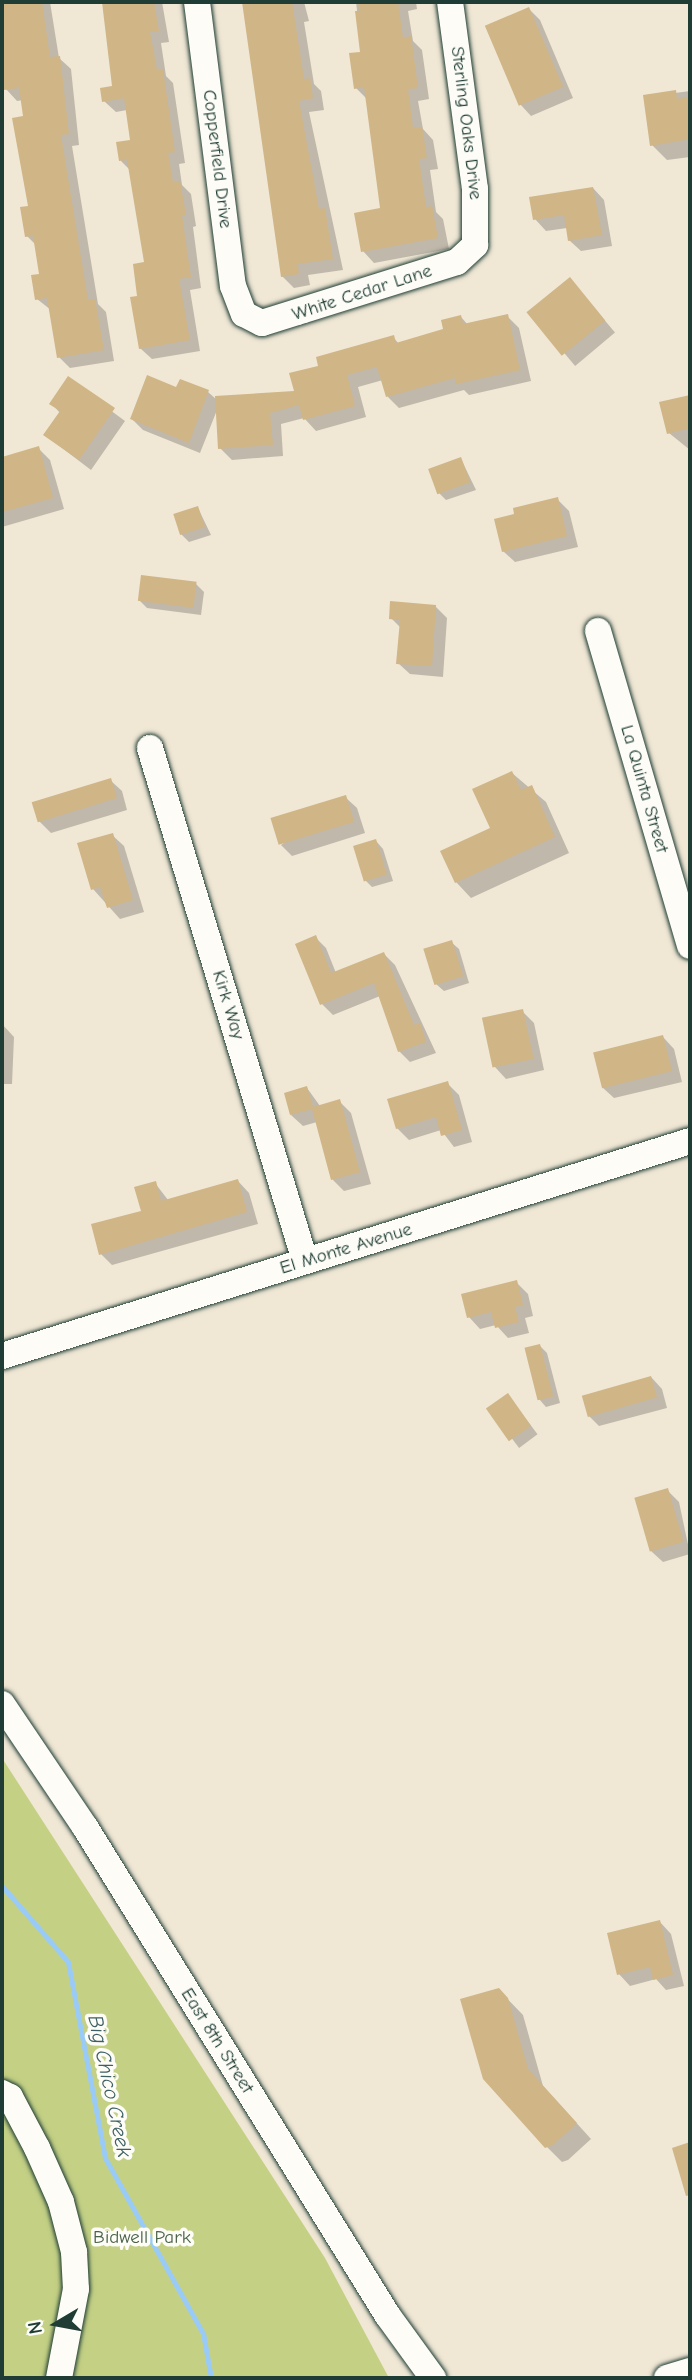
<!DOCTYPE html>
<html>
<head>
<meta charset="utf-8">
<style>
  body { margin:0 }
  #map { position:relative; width:692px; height:2380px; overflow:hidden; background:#f0e7d5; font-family:"Comic Neue",sans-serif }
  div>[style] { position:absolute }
  .green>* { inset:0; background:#c4d185 }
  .shadow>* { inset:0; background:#0003; transform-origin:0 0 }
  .stream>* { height:5px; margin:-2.5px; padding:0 2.5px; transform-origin:2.5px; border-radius:2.5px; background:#9acbf6 }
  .building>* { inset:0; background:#d0b586; transform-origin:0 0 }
  .roads { filter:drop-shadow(0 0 2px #1f3d34) drop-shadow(0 0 2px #1f3d34) }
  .minor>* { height:26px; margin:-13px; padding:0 13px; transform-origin:13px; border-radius:13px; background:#fdfcf7 }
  span { translate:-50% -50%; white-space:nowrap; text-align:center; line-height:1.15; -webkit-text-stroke:7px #fdfcf7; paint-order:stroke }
  .street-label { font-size:19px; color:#1f3d34 }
  .park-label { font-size:19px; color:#486248 }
  .water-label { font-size:21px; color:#3e6064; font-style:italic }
  .frame { position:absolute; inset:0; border:4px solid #1f3d34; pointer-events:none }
  .north { position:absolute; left:21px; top:2289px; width:70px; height:70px; -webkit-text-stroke:5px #fdfcf7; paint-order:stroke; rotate:260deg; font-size:19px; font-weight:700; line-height:28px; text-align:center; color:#1f3d34 }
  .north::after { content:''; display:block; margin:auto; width:24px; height:32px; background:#1f3d34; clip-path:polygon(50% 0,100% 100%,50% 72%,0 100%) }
</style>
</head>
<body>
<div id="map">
  <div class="green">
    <div style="clip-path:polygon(2px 1758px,325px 2258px,389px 2378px,2px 2378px)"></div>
  </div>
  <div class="shadow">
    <div style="clip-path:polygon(2px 2px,50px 2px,59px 58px,71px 69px,79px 145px,72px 146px,98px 304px,106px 312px,114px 361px,70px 368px,59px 357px,51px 310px,37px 299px,41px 275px,37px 246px,27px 236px,30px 207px,25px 118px,23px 100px,17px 101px,6px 89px)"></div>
    <div style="clip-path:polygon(103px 2px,162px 2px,169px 42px,161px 43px,166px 76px,173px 83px,185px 163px,179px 164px,182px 185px,191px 194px,196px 226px,193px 227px,201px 288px,190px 290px,200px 351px,152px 359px,140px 348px,139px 297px,146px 264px,130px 170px,121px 161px,132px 141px,127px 110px,116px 112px,104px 101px,114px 87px)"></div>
    <div style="clip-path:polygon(244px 2px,304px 2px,309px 21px,304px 22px,314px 84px,321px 91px,324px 110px,309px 112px,343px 270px,308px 275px,310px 285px,294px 288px,282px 276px)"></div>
    <div style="clip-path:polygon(356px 2px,416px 2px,417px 9px,408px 11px,413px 41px,422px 50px,429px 99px,418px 101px,423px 129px,433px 140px,438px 169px,430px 170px,436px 212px,443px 219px,449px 249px,374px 263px,363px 251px,382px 210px,368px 100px,356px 88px,362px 53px)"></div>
    <div style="clip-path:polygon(529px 9px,540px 20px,573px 98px,531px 116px,520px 104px)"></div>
    <div style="clip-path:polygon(690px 91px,690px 157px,667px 160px,652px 145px,645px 97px)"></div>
    <div style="clip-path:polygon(593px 188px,604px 200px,612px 246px,581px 251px,569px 240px,567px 228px,546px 231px,535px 219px)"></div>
    <div style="left:570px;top:279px;width:70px;height:52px;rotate:50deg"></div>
    <div style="clip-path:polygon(507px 316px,519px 328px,531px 381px,469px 395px,464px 390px,399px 408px,388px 397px,383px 380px,358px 387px,366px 417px,316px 431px,304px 418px,281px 424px,283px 456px,232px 460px,220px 448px,217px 410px,200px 453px,143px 430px,132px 419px,177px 390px,208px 392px,217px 400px,297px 393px,320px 367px,393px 337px,399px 344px,445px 330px,461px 317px,468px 325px)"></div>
    <div style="clip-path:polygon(68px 379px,125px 421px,91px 470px,45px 435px,60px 413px,51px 403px)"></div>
    <div style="clip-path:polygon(690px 397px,690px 450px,669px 433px,662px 404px)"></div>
    <div style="clip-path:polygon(38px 448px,50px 460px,64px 509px,2px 527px,2px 459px)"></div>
    <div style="clip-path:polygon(461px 459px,476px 490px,446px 500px,438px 492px)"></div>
    <div style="clip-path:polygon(557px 499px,569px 511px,578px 547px,515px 562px,503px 551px)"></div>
    <div style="clip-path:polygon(198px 508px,211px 535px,189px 542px,181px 534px)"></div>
    <div style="clip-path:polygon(196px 584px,204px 592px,201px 615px,147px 608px,139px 600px)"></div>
    <div style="clip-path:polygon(435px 606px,447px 618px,443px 677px,410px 674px,398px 663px,401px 628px,391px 618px)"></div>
    <div style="clip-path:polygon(512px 773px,546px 802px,569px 853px,471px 898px,456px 882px,493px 829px)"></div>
    <div style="clip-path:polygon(110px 780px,122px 791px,127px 810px,51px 833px,39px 821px)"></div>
    <div style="clip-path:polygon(345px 797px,357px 808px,365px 833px,292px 856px,281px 845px)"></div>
    <div style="clip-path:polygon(112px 835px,124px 846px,144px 912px,120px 919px,93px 889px)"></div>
    <div style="clip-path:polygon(376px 841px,383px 849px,393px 881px,372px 887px,365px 880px)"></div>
    <div style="clip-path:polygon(315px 937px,326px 948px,336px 973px,384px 954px,395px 965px,436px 1053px,410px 1062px,399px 1051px,380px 996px,333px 1015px,322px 1004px)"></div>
    <div style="clip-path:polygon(451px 942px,459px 949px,469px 983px,444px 991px,436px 984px)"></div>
    <div style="clip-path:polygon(522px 1011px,534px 1023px,544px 1070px,506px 1079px,495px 1067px)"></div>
    <div style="clip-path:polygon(2px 1024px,14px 1037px,12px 1084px,2px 1084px)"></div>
    <div style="clip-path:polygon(663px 1037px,674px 1049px,682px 1082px,614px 1098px,602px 1087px)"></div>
    <div style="clip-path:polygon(447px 1083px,459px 1095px,472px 1142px,454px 1147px,441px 1130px,409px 1140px,397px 1128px)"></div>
    <div style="clip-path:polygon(307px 1088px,320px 1106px,339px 1101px,351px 1113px,371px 1184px,344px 1191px,333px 1180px,317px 1122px,303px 1126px,291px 1115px)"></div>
    <div style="clip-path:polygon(238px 1181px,249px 1193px,258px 1224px,112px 1265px,101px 1254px,143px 1212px,155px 1183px,168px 1200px)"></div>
    <div style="clip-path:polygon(516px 1282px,528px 1294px,533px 1316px,525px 1318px,529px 1333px,508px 1338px,496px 1325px,480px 1329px,469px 1317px)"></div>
    <div style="clip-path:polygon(540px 1346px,547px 1353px,560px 1403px,546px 1407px,539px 1399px)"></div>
    <div style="clip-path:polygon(651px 1377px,662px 1389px,667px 1408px,599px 1426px,587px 1414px)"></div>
    <div style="left:508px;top:1395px;width:49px;height:23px;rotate:53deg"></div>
    <div style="clip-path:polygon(667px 1490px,679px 1502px,690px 1554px,663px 1562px,651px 1551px)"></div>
    <div style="clip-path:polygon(660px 1922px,671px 1934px,684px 1986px,666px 1990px,656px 1979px,630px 1986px,619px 1974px)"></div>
    <div style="clip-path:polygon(499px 1990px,523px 2015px,543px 2086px,591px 2139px,568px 2160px,562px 2162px,546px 2146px)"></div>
  </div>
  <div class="stream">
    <div style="left:2px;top:1886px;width:101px;rotate:49deg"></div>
    <div style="left:68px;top:1962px;width:199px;rotate:79.3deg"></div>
    <div style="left:105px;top:2158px;width:201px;rotate:60.8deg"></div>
    <div style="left:203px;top:2333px;width:46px;rotate:79.9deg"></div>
  </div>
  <div class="building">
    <div style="clip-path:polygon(2px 2px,42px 2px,50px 57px,60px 56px,69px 134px,61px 135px,88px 300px,95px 299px,104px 350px,57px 358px,47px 298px,35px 300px,31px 275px,39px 274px,33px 236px,25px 237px,20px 207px,28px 206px,12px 118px,23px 116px,19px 88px,4px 90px)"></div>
    <div style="clip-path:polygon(102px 2px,154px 2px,159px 31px,150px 32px,157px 70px,163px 70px,175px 152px,168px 153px,173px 182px,180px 181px,186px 215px,182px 216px,191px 277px,179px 279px,190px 340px,139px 349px,130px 297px,137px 296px,133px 264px,144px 262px,127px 160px,119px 161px,116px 142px,130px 140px,124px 98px,102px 102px,100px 88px,112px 86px)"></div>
    <div style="clip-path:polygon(242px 2px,292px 2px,304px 79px,310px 78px,313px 98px,299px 101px,319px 209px,325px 208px,333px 259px,298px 264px,299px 274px,281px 277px)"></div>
    <div style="clip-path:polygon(358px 2px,398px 2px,403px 38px,411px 36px,418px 88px,408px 89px,413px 128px,422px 127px,427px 158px,419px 159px,426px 207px,432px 206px,438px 238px,361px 252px,354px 213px,380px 208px,364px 87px,354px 89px,349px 53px,360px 52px,355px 11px,359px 11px)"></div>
    <div style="left:529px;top:7px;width:87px;height:48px;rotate:67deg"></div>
    <div style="clip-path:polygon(676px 90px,677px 99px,690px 97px,690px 139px,650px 146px,643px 95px)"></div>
    <div style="clip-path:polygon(593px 187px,602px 235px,568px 241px,564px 215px,533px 220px,529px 197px)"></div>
    <div style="left:570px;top:277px;width:56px;height:56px;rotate:51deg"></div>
    <div style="clip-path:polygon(508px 314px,520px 370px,456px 384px,455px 378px,386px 397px,377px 367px,347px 375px,355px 406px,303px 420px,299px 405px,270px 413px,273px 445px,218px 449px,215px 396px,294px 391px,289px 373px,318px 366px,316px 357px,394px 335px,396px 343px,443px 329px,441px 320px,461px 315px,463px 324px)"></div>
    <div style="clip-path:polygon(147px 375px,176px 387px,180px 379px,209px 390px,189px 443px,130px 419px)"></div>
    <div style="clip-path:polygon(68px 376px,115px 408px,79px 460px,43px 435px,60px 411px,49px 404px)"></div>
    <div style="clip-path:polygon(690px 395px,690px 428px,667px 434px,659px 402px)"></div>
    <div style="clip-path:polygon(39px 446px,53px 498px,2px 512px,2px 457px)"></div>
    <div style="left:461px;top:457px;width:27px;height:35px;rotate:70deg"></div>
    <div style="clip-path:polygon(558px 497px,567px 536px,502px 552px,494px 519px,514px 514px,513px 508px)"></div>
    <div style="left:198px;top:506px;width:22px;height:26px;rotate:72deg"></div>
    <div style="left:141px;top:575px;width:56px;height:26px;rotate:7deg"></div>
    <div style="clip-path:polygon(390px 601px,436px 605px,432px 666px,396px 664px,400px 620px,389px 619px)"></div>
    <div style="clip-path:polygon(512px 771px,521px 790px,532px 785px,555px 837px,455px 883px,440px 851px,490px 828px,472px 789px)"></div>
    <div style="left:111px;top:778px;width:21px;height:83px;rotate:73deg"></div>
    <div style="left:346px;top:795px;width:28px;height:79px;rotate:73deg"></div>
    <div style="clip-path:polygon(113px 833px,133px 900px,107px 908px,100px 887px,91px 890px,77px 843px)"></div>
    <div style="left:376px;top:839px;width:37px;height:24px;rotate:73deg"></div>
    <div style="clip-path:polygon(316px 935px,331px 973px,384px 952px,414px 1025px,420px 1023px,426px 1042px,398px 1052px,374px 983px,320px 1005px,295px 944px)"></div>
    <div style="left:452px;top:940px;width:38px;height:30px;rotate:73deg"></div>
    <div style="left:523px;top:1009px;width:51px;height:42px;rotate:78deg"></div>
    <div style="left:663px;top:1035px;width:37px;height:72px;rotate:76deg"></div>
    <div style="clip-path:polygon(448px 1081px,462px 1130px,441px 1136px,436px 1117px,396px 1129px,387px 1099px)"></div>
    <div style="clip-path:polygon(307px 1086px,313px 1107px,340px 1099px,360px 1172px,331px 1180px,312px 1109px,290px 1115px,284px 1093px)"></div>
    <div style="clip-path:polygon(238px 1179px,247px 1212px,99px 1255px,91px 1224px,141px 1211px,134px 1187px,156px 1181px,161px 1201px)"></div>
    <div style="clip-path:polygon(517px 1280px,523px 1305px,515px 1307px,519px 1322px,495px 1328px,491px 1312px,467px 1318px,461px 1294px)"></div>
    <div style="left:540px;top:1344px;width:54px;height:16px;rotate:76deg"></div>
    <div style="left:651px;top:1376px;width:22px;height:72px;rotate:74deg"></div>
    <div style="left:508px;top:1393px;width:40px;height:27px;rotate:55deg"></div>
    <div style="left:668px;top:1488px;width:56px;height:35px;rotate:74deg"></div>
    <div style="clip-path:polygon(660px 1920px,673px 1975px,653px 1980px,650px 1967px,617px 1975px,607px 1933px)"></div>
    <div style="clip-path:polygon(499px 1988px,508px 1998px,528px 2069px,577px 2123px,553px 2145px,545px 2148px,483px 2079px,460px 1999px)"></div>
    <div style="clip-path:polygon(690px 2142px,690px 2195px,686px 2196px,672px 2148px)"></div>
  </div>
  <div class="roads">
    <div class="minor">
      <div style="left:197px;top:2px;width:286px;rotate:82.8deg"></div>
      <div style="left:233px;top:286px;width:30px;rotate:69deg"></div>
      <div style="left:244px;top:314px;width:20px;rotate:27deg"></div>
      <div style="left:262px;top:323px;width:204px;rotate:-17.4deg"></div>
      <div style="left:457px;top:262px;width:25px;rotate:-43deg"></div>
      <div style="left:475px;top:245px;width:56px;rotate:-90deg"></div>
      <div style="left:475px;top:189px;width:189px;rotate:-97.6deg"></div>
      <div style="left:598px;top:631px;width:328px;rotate:73.7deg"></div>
      <div style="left:150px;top:748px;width:536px;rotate:73.19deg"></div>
      <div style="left:2px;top:1356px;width:721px;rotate:-17.35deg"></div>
      <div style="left:2px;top:1704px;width:148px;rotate:56deg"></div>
      <div style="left:85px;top:1827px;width:575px;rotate:58.22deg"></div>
      <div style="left:388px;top:2316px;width:77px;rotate:54deg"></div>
      <div style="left:2px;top:2093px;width:9px;rotate:27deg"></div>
      <div style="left:10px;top:2097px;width:58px;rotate:62.1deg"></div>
      <div style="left:37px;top:2148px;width:59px;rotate:66deg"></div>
      <div style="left:61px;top:2202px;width:52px;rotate:75.4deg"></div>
      <div style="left:74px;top:2252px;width:37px;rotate:87deg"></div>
      <div style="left:76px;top:2289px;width:91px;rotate:100.8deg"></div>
      <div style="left:667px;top:2378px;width:24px;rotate:-17deg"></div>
    </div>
  </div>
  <div class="street-label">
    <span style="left:466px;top:123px;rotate:83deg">Sterling Oaks Drive</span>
    <span style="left:217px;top:159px;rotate:83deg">Copperfield Drive</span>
    <span style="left:362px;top:293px;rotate:-18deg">White Cedar Lane</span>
    <span style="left:644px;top:789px;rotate:74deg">La Quinta Street</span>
    <span style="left:228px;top:1005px;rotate:73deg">Kirk Way</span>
    <span style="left:346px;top:1249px;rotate:-17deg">El Monte Avenue</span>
    <span style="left:217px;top:2041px;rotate:58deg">East 8th Street</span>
  </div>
  <div class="park-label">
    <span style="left:142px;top:2238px">Bidwell Park</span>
  </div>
  <div class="water-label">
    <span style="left:110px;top:2086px;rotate:78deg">Big Chico Creek</span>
  </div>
  <div class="frame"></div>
  <div class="north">N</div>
</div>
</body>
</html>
